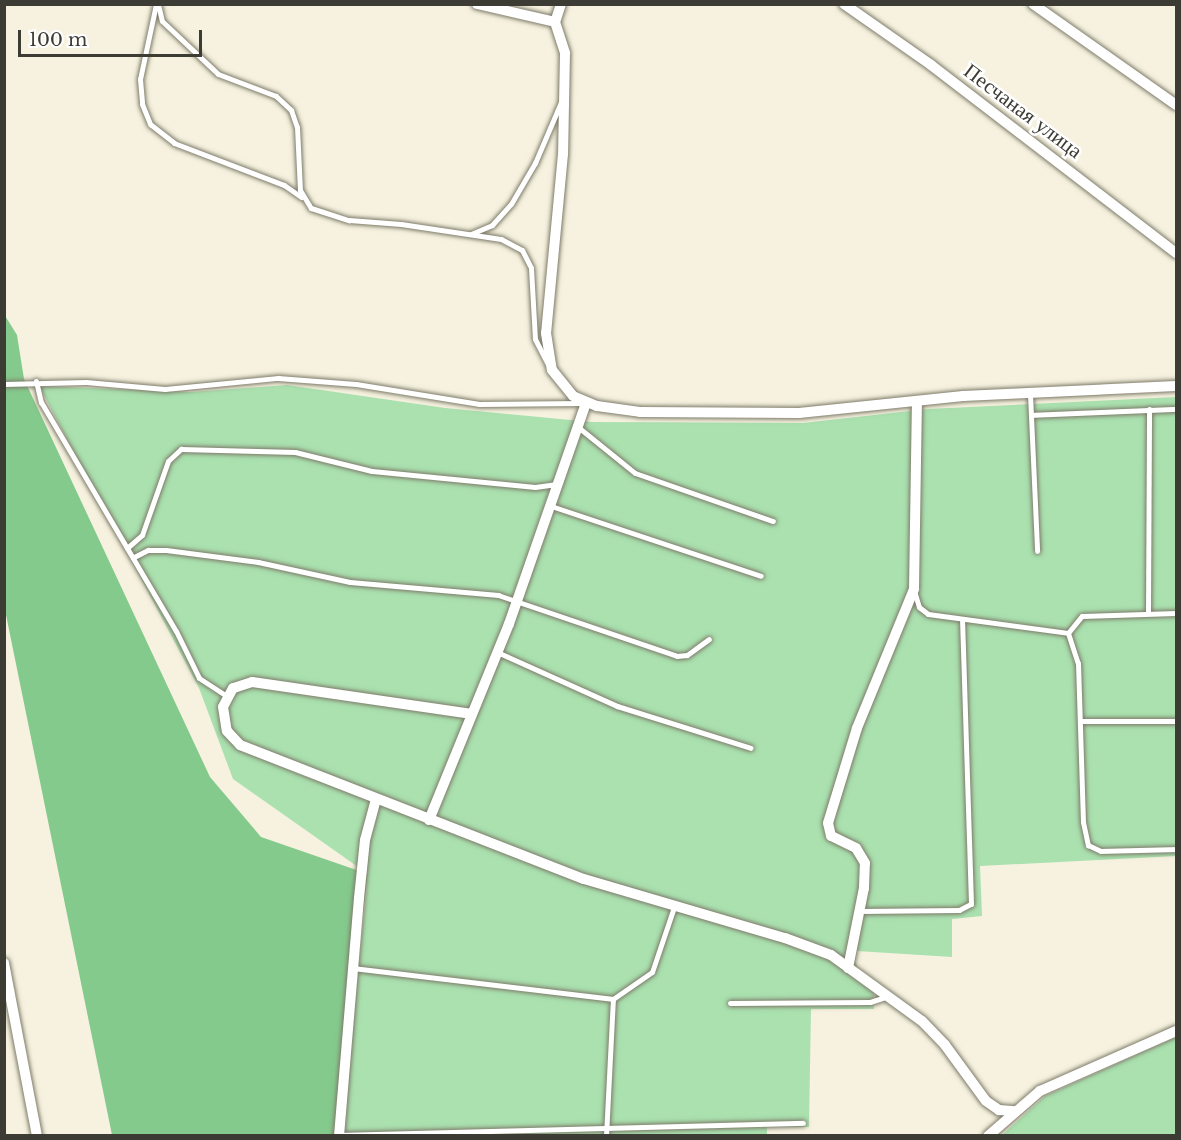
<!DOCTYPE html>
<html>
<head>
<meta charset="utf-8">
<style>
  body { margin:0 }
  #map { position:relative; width:1181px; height:1140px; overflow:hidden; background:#f6f2df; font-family:"Libre Baskerville",serif }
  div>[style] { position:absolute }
  .green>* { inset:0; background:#aae1af }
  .forest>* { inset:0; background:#85ca8d }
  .roads { filter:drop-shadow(0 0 2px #7e7b6a) drop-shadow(0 0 2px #7e7b6a) }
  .lane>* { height:5px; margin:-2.5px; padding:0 2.5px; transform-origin:2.5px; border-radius:2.5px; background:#fff }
  .street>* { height:10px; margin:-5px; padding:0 5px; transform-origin:5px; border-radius:5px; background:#fff }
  span { translate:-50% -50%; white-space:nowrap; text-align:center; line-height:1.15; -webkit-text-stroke:5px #fff; paint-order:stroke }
  .street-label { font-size:21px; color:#3d3c34 }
  .frame { position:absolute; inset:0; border:6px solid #3d3c34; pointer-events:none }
  .scale { position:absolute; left:18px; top:30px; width:184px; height:27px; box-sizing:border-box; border:3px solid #3d3c34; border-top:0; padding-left:8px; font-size:18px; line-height:21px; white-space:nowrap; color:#3d3c34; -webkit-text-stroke:4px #fff; paint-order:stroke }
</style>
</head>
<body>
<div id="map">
  <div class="green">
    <div style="clip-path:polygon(287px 385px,445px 408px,591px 422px,803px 423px,928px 409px,1176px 397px,1176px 856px,980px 866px,982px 916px,952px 919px,952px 957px,857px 951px,855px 961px,859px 971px,874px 986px,874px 1009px,811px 1009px,809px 1127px,767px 1127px,767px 1136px,342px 1135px,368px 874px,233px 779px,199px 688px,39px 386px,191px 392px)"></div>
    <div style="clip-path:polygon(1176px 1037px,1176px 1135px,1001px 1136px,1045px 1096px)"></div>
  </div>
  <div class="forest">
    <div style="clip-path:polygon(4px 314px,17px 335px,24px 379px,210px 777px,261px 837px,368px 874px,334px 1135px,112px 1135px,5px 610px)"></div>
  </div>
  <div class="roads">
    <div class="lane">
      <div style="left:156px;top:4px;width:77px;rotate:102deg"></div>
      <div style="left:140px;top:79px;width:25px;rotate:85deg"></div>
      <div style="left:142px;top:104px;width:22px;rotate:68deg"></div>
      <div style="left:150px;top:124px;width:31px;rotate:38deg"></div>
      <div style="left:174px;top:143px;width:118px;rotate:20.9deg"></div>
      <div style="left:284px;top:185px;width:21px;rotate:35deg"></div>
      <div style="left:158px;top:4px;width:17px;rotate:77deg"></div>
      <div style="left:162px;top:21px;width:77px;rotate:43.4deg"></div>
      <div style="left:218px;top:74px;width:62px;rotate:20.8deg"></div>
      <div style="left:276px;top:96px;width:21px;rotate:43deg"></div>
      <div style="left:291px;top:110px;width:18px;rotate:71deg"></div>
      <div style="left:297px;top:127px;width:63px;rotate:87.3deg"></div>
      <div style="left:300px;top:190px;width:21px;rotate:59deg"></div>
      <div style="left:311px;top:208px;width:40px;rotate:18deg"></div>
      <div style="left:349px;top:220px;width:52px;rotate:4.4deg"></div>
      <div style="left:401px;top:224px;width:101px;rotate:8.5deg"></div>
      <div style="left:501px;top:239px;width:24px;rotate:28deg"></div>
      <div style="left:522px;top:250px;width:20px;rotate:63deg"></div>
      <div style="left:531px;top:268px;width:71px;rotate:86.8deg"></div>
      <div style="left:535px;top:339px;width:28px;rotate:63deg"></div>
      <div style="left:471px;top:234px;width:23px;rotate:-23deg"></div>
      <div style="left:492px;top:225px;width:28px;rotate:-48deg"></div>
      <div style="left:511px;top:204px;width:48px;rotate:-59.7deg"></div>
      <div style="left:535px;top:163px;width:66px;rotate:-66.9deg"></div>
      <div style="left:36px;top:381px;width:22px;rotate:77deg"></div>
      <div style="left:41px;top:402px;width:266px;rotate:59.5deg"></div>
      <div style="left:176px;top:631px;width:52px;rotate:63.9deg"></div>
      <div style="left:199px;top:678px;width:33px;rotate:33deg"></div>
      <div style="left:4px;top:384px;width:82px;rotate:-1.4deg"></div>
      <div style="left:86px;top:382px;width:79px;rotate:5.1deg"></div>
      <div style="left:165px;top:389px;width:114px;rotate:-5.6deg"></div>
      <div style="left:278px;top:378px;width:78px;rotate:4.4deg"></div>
      <div style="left:356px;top:384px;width:125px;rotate:9.2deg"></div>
      <div style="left:479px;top:404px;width:102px;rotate:-0.6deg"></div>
      <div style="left:1030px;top:394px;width:157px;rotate:87.4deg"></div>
      <div style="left:1031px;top:415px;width:145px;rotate:-2.4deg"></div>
      <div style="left:578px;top:427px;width:73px;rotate:38.9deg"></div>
      <div style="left:635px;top:473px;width:146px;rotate:19.2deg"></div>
      <div style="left:551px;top:506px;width:221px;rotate:18.4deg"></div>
      <div style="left:127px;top:548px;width:20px;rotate:-41deg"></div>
      <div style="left:142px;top:535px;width:78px;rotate:-70.6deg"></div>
      <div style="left:168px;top:461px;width:18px;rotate:-43deg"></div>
      <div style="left:181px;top:449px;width:114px;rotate:1.5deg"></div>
      <div style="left:295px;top:452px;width:79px;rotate:13.9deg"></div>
      <div style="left:372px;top:471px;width:164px;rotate:5.6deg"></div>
      <div style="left:535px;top:487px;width:22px;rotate:-8deg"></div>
      <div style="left:134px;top:557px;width:16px;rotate:-27deg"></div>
      <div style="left:148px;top:550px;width:18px"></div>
      <div style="left:166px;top:550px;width:93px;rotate:7.4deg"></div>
      <div style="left:258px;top:562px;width:94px;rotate:12.3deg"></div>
      <div style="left:350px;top:582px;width:149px;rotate:5deg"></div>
      <div style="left:498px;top:595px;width:189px;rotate:18.8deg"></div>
      <div style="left:677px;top:656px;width:10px;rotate:-6deg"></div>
      <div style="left:687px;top:655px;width:27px;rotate:-36deg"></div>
      <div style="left:915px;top:594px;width:14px;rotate:73deg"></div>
      <div style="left:919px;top:607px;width:11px;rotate:38deg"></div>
      <div style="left:928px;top:614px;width:141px;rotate:7.7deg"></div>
      <div style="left:1068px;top:633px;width:32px;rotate:72deg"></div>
      <div style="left:1078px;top:663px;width:159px;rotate:88.2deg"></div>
      <div style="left:1083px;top:822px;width:24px;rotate:78deg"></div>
      <div style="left:1088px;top:845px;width:14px;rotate:25deg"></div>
      <div style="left:1101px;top:851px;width:75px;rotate:-1.5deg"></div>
      <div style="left:1148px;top:612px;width:203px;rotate:-89.7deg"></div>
      <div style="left:1068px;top:633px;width:22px;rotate:-51deg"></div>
      <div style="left:1082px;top:616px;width:94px;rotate:-1.8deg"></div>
      <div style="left:497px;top:652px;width:132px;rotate:24.2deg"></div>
      <div style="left:617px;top:706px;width:140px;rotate:17.4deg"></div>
      <div style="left:1082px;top:721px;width:94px"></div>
      <div style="left:859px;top:911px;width:100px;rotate:-0.6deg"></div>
      <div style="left:959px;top:910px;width:13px;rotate:-27deg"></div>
      <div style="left:971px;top:904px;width:285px;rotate:-91.8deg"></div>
      <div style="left:353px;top:968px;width:262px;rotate:6.8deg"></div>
      <div style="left:730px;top:1003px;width:140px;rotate:-0.4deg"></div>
      <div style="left:870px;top:1002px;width:16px;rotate:-18deg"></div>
      <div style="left:340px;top:1135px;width:463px;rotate:-1.5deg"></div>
      <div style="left:606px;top:1136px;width:137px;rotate:-87.1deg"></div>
      <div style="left:613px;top:999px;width:47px;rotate:-34.7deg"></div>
      <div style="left:652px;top:972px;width:69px;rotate:-71.3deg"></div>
    </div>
    <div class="street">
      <div style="left:477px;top:4px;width:80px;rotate:13deg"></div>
      <div style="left:561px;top:4px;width:19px;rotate:108deg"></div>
      <div style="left:555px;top:22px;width:33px;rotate:72deg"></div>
      <div style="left:565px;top:53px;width:101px;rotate:91.1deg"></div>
      <div style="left:563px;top:154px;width:180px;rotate:95.4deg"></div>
      <div style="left:546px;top:333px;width:37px;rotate:81deg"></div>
      <div style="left:552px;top:370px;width:33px;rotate:51deg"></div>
      <div style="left:573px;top:396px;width:26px;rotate:23deg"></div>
      <div style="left:597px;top:406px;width:43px;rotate:7.9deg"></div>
      <div style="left:640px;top:412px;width:159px;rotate:0.4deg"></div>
      <div style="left:799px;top:413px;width:165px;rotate:-5.9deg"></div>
      <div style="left:963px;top:396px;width:213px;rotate:-2.7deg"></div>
      <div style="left:844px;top:4px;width:106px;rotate:35deg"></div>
      <div style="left:931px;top:65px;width:309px;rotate:37.5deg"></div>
      <div style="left:1033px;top:4px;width:175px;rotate:35.2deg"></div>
      <div style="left:472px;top:714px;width:222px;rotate:-171.7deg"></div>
      <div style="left:252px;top:682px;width:20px;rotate:162deg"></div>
      <div style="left:233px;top:688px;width:21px;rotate:118deg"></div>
      <div style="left:223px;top:707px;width:24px;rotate:81deg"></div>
      <div style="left:227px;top:731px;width:19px;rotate:47deg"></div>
      <div style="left:240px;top:745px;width:369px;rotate:21.3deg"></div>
      <div style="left:584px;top:879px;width:209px;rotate:16.4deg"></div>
      <div style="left:785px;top:938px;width:49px;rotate:20.3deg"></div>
      <div style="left:831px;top:955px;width:112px;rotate:36deg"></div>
      <div style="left:922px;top:1021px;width:33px;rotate:46deg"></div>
      <div style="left:945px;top:1045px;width:69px;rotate:53.8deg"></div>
      <div style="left:986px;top:1101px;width:16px;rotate:35deg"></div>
      <div style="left:999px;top:1110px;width:16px;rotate:4deg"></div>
      <div style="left:429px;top:820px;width:212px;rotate:-67.8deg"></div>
      <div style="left:509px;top:624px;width:234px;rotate:-70.8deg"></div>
      <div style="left:4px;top:963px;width:176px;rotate:79.2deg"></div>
      <div style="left:848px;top:968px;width:82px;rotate:-78.7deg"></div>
      <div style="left:864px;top:888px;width:25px;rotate:-88deg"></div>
      <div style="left:865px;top:863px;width:17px;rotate:-121deg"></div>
      <div style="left:856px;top:848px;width:28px;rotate:-154deg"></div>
      <div style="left:831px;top:836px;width:13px;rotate:-103deg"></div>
      <div style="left:828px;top:823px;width:99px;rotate:-73deg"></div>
      <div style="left:857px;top:728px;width:150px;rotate:-67.7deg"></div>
      <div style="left:914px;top:589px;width:187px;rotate:-89.1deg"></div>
      <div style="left:339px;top:1136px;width:239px;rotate:-85.2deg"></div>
      <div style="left:359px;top:898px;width:58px;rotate:-84.1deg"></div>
      <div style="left:365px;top:840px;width:42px;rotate:-75deg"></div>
      <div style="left:988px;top:1136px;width:69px;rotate:-40.9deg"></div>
      <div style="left:1040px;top:1091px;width:149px;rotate:-23.8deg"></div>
    </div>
  </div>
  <div class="street-label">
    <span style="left:1023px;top:111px;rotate:37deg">Песчаная улица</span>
  </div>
  <div class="frame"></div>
  <div class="scale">100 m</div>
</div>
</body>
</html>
